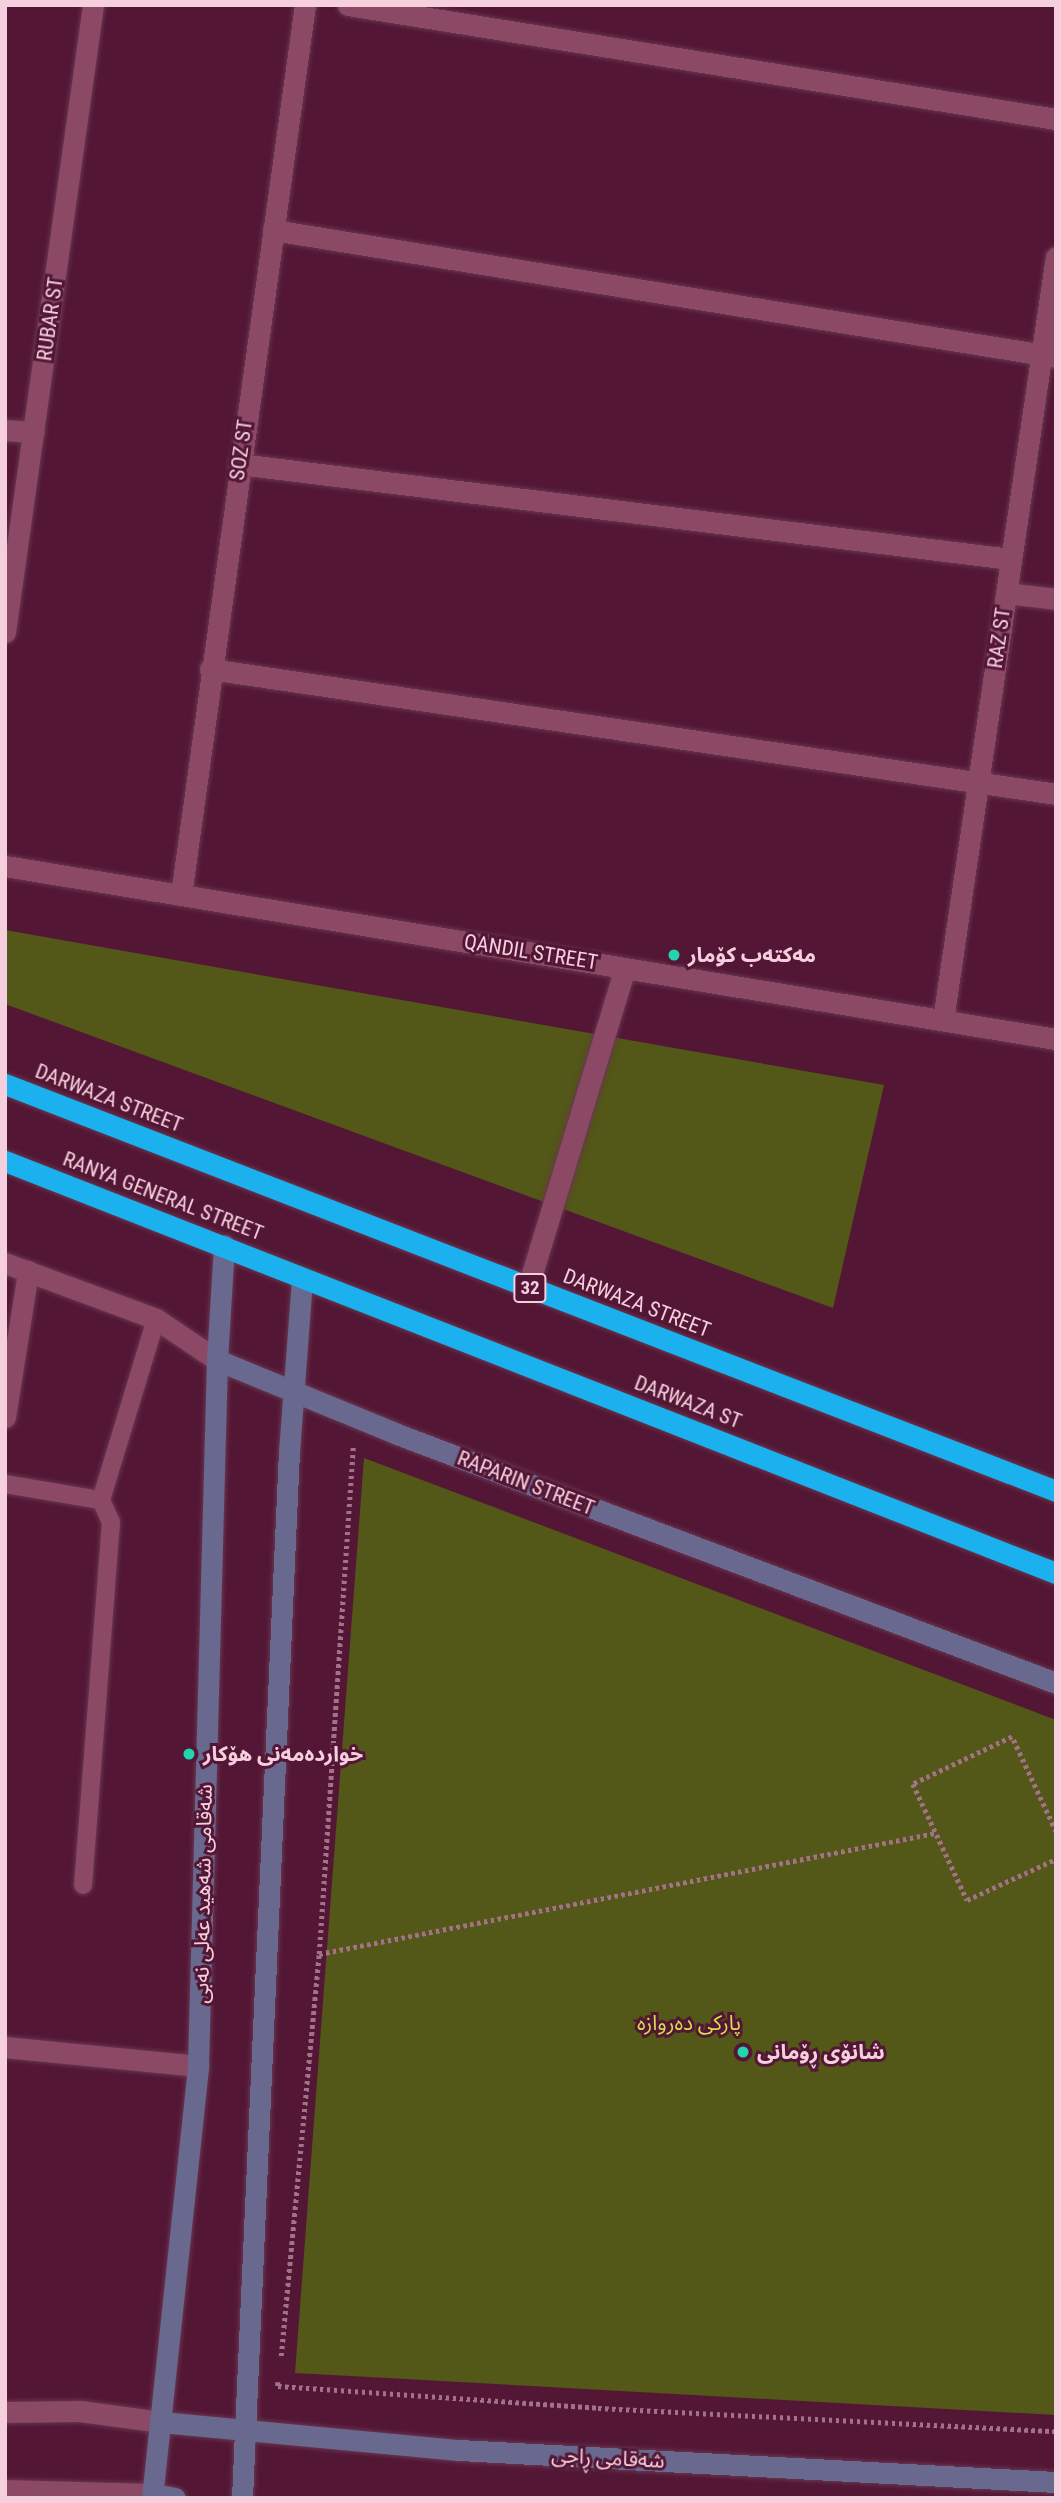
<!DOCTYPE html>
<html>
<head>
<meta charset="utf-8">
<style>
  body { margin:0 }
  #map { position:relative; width:1061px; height:2503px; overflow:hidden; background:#531735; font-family:"Roboto Condensed","Noto Sans Arabic",sans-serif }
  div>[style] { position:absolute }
  .green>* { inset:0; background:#535717 }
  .path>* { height:4.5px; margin-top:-2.25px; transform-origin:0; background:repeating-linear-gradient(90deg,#a37188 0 3.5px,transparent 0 7px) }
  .roads { filter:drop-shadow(0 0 2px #68364f) drop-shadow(0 0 2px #68364f) }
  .lane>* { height:18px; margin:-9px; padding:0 9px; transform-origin:9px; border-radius:9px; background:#8b4966 }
  .street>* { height:21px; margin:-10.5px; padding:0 10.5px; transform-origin:10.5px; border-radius:10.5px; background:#8b4966 }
  .secondary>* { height:21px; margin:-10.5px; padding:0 10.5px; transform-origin:10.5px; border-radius:10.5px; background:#69688f }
  .highway>* { height:21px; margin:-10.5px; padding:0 10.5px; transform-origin:10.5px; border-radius:10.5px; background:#1bb1ef }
  .dots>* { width:19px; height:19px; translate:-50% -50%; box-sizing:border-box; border:4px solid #531735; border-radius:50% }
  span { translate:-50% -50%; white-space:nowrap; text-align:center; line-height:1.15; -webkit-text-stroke:6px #531735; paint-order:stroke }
  .shield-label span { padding:2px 5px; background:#531735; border:2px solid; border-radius:5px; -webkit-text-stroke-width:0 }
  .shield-label { font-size:19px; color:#f6cfde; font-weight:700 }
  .street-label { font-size:21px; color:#f6cfde }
  .poi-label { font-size:21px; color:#f6cfde; font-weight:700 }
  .left { translate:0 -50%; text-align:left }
  .park-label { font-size:21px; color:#d4de4f }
  .frame { position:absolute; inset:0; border:7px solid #f6cfde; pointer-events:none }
</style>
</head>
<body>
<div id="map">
  <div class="green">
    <div style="clip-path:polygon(5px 930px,884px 1085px,833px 1308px,5px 1004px)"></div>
    <div style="clip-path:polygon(364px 1458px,1056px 1720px,1056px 2415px,295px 2373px)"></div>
  </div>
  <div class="path">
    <div style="left:1056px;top:1832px;width:105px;rotate:-114.9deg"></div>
    <div style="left:1012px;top:1737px;width:110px;rotate:154.6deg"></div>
    <div style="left:913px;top:1784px;width:128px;rotate:65deg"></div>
    <div style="left:967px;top:1900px;width:98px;rotate:-24.7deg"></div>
    <div style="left:319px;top:1954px;width:629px;rotate:-11.1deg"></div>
    <div style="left:281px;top:2356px;width:404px;rotate:-84.6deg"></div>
    <div style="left:319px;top:1954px;width:508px;rotate:-86.16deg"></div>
    <div style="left:278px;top:2382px;width:4px;rotate:90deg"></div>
    <div style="left:278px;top:2386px;width:321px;rotate:3.9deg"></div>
    <div style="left:598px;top:2408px;width:459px;rotate:2.9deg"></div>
  </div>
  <div class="roads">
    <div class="lane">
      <div style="left:5px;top:1484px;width:97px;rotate:9.5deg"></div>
      <div style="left:101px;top:1500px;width:24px;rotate:66deg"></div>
      <div style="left:111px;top:1522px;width:364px;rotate:94.4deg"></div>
      <div style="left:101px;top:1500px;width:189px;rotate:-73.1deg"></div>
    </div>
    <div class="street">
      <div style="left:348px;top:5px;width:717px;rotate:9.15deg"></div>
      <div style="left:273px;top:230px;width:793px;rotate:9.21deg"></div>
      <div style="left:5px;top:430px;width:29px;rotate:4deg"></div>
      <div style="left:239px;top:464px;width:778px;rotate:7.02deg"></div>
      <div style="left:1006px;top:593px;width:50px;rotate:6.8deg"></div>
      <div style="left:5px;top:632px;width:633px;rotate:-82.01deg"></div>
      <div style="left:210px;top:669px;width:855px;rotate:8.4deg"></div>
      <div style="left:5px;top:866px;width:1065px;rotate:9.35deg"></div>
      <div style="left:181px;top:895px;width:899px;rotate:-82.07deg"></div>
      <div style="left:943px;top:1020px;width:771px;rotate:-81.58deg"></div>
      <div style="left:5px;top:1263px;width:161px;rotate:20.3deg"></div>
      <div style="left:156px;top:1319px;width:73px;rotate:33.9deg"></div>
      <div style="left:528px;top:1287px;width:333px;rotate:-73.1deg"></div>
      <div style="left:5px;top:1417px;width:148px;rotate:-81deg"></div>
      <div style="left:5px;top:2047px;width:194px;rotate:5.6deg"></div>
      <div style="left:5px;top:2412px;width:75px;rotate:-0.8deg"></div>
      <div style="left:80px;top:2411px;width:82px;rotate:7.7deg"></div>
      <div style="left:5px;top:2490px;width:148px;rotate:1.5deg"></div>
    </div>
    <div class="secondary">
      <div style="left:217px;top:1360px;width:195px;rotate:22.3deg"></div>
      <div style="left:397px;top:1434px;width:704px;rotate:20.7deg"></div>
      <div style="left:161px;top:2422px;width:299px;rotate:5.4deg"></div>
      <div style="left:459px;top:2450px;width:598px;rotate:3.07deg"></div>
      <div style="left:153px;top:2494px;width:22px;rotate:10deg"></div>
      <div style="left:152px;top:2498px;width:434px;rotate:-83.9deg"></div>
      <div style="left:198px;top:2066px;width:706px;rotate:-88.46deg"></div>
      <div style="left:217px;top:1360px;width:115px;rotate:-86.5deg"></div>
      <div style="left:242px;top:2498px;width:1047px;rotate:-87.43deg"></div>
      <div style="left:289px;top:1452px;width:174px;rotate:-85.7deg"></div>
    </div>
    <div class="highway">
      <div style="left:5px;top:1084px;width:1127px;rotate:21.17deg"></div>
      <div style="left:5px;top:1161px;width:1129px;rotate:21.41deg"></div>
    </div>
  </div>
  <div class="dots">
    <div style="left:674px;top:955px;background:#23d5af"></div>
    <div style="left:189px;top:1754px;background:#23d5af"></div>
    <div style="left:743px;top:2052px;background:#23d5af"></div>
  </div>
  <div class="shield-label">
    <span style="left:530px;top:1288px">32</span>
  </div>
  <div class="street-label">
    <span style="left:50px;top:319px;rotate:-82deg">RUBAR ST</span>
    <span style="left:241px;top:450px;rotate:-82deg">SOZ ST</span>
    <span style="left:999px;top:638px;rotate:-82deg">RAZ ST</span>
    <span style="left:531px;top:952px;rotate:9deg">QANDIL STREET</span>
    <span style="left:109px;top:1098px;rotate:21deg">DARWAZA STREET</span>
    <span style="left:163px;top:1196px;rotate:21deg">RANYA GENERAL STREET</span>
    <span style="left:637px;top:1303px;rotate:21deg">DARWAZA STREET</span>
    <span style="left:688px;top:1402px;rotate:21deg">DARWAZA ST</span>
    <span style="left:526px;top:1483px;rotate:21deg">RAPARIN STREET</span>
    <span style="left:203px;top:1894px;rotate:-89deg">شەقامی شەهید عەلی نەبی</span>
    <span style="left:608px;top:2458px;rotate:3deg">شەقامی ڕاجی</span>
  </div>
  <div class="poi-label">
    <span class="left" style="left:688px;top:955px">مەکتەب کۆمار</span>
    <span class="left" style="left:203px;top:1754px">خواردەمەنی هۆکار</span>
    <span class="left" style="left:757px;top:2052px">شانۆی ڕۆمانی</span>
  </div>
  <div class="park-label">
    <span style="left:689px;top:2023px">پارکی دەروازە</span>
  </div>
  <div class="frame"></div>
</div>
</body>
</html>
